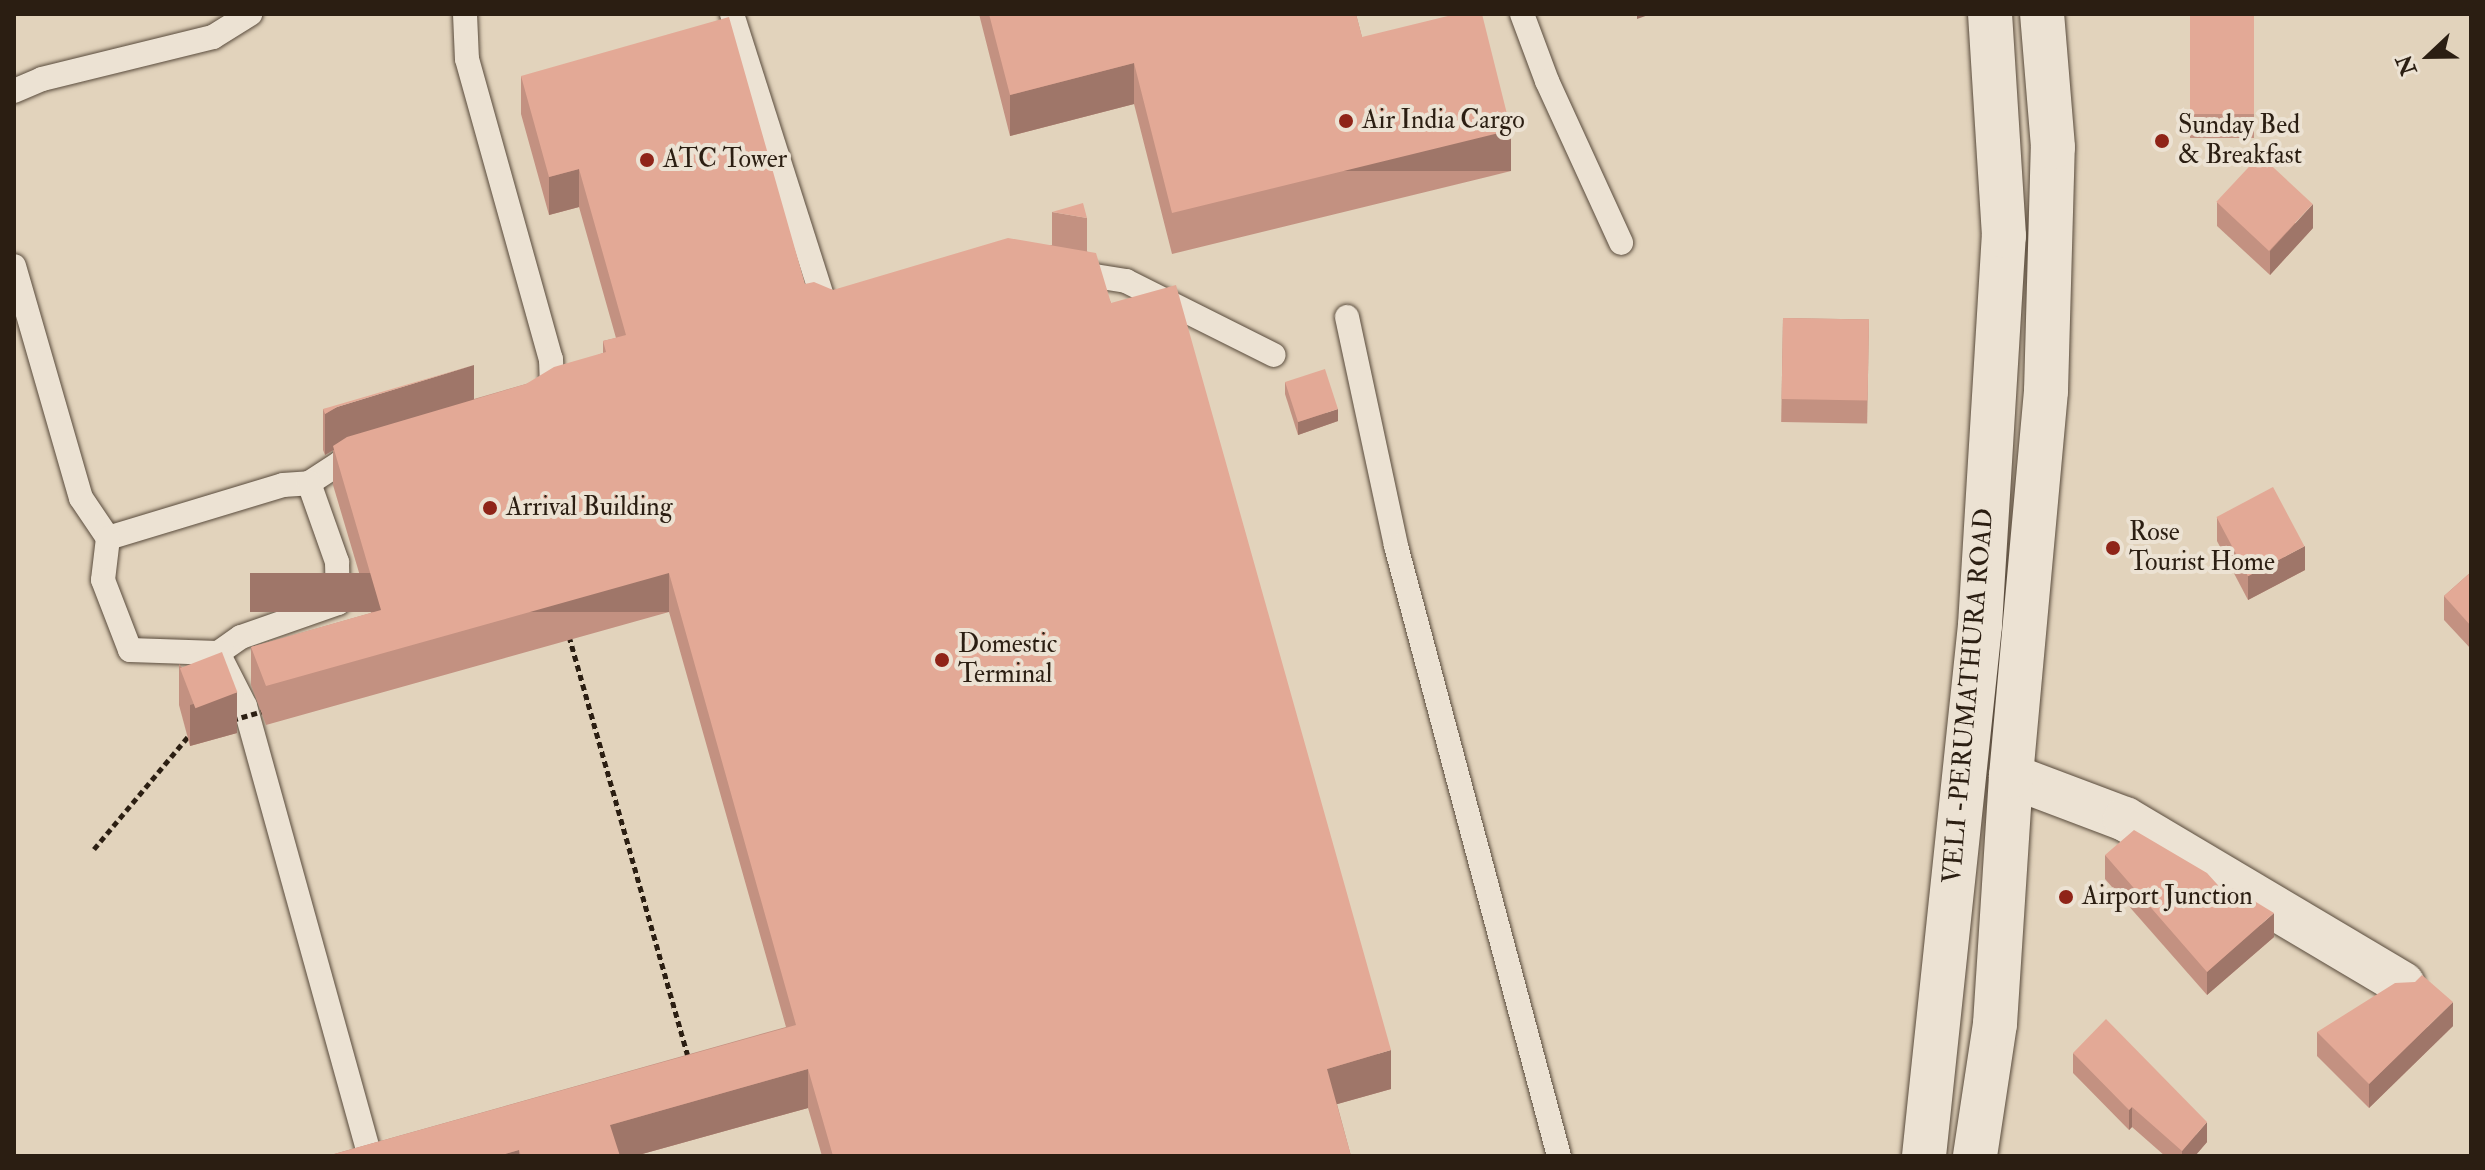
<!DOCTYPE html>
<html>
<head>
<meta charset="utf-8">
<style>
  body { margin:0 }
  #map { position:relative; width:2485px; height:1170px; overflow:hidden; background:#e2d3bc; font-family:"IM FELL Double Pica",serif }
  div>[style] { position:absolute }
  .path>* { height:5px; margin-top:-2.5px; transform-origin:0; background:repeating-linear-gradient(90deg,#2b1e12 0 6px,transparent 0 10px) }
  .roads { filter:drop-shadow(0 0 2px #594b3c) drop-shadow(0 0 2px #594b3c) }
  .service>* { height:24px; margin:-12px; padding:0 12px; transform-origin:12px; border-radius:12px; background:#ece2d3 }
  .minor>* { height:44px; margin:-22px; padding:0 22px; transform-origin:22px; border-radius:22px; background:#ece2d3 }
  .secondary>* { height:44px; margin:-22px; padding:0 22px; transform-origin:22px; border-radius:22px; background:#ece2d3 }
  .path-bridge>* { height:5px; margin-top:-2.5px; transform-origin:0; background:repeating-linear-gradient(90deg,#2b1e12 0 6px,transparent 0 10px) }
  .wall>* { inset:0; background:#c39181; transform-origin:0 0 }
  .shaded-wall>* { inset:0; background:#9f7669; transform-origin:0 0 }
  .building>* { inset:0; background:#e3a996; transform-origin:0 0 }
  .dots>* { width:22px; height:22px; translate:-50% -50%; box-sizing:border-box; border:4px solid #ece2d3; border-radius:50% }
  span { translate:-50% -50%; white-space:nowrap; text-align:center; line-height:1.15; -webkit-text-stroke:8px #ece2d3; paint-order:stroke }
  .poi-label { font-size:26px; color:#2b1e12 }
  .left { translate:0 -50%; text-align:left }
  .street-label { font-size:26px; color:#2b1e12 }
  .frame { position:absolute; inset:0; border:16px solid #2b1e12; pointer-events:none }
  .north { position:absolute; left:2389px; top:16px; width:80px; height:80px; -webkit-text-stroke:6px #ece2d3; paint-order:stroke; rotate:248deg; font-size:22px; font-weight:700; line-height:32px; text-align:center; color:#2b1e12 }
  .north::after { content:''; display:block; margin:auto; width:28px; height:36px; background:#2b1e12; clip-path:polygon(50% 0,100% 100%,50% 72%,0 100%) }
</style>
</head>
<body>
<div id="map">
  <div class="path">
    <div style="left:569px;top:636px;width:442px;rotate:74.2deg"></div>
  </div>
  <div class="roads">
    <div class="service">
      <div style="left:465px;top:14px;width:45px;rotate:87.5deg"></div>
      <div style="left:467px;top:59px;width:312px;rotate:74.4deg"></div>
      <div style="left:551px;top:359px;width:30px;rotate:88deg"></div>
      <div style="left:552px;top:389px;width:10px;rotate:135deg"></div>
      <div style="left:732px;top:14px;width:313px;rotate:72.3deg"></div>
      <div style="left:1522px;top:14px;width:72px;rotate:69.5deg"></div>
      <div style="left:1547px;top:81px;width:178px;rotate:65.4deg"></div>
      <div style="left:14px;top:91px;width:30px;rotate:-23deg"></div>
      <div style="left:42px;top:79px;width:176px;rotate:-13.8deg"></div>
      <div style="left:213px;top:37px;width:44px;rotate:-31.9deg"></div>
      <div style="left:14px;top:266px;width:241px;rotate:73.9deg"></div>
      <div style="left:81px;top:498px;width:48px;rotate:56deg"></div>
      <div style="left:1070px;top:272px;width:57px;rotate:9.1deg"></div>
      <div style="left:1126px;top:281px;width:165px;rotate:26.6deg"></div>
      <div style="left:1347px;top:317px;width:234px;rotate:77.9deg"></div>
      <div style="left:1396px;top:546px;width:631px;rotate:75.04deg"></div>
      <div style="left:108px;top:538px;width:183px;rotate:-16.8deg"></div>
      <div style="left:283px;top:485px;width:26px;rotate:-4deg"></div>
      <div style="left:309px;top:483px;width:38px;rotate:-33deg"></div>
      <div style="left:341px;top:462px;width:22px;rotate:-18deg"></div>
      <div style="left:108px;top:538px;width:42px;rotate:96.8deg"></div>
      <div style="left:103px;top:580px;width:75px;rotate:68.9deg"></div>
      <div style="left:130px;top:650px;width:88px;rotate:2deg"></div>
      <div style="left:218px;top:653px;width:28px;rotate:-35deg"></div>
      <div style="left:241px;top:637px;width:103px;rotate:-19.3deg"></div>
      <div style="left:338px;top:603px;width:41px;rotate:-91.4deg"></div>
      <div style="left:337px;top:562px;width:84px;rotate:-109.5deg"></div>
      <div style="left:218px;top:653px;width:59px;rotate:63deg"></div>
      <div style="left:245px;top:706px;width:467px;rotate:74.5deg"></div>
    </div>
    <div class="minor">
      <div style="left:2011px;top:776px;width:122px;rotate:20.7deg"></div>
      <div style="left:2125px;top:819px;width:323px;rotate:30.7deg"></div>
    </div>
    <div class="secondary">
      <div style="left:1924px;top:1156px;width:534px;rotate:-83.98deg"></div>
      <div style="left:1980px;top:625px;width:390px;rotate:-86.5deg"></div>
      <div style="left:2004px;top:236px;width:222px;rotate:-93.6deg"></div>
      <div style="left:1975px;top:1156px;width:134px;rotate:-81.4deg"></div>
      <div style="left:1995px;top:1024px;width:249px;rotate:-86.3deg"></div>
      <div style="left:2011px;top:776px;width:387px;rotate:-84.8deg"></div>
      <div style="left:2046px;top:391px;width:244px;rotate:-88.4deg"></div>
      <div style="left:2053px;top:147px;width:133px;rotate:-94.7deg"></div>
    </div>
  </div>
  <div class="path-bridge">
    <div style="left:232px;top:720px;width:33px;rotate:-16deg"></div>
    <div style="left:94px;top:849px;width:153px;rotate:-50.1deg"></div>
  </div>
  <div class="wall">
    <div style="clip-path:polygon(979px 14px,1356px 14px,1362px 37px,1511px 171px,1172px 254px,1134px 104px,1010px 136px)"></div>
    <div style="left:2190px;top:14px;width:64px;height:124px"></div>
    <div style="clip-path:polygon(521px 76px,805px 284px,833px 290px,1052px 245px,1052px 212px,1087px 218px,1087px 251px,1111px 303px,1391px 1089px,1337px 1104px,1351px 1156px,822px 1156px,808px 1108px,635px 1156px,327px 1156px,786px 1027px,669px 612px,266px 725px,251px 685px,251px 647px,371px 613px,333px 485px,333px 450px,325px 455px,323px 450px,323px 409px,474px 399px,526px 384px,603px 353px,603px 341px,616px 338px,579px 207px,549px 215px,521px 114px)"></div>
    <div style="clip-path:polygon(2217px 202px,2313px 228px,2270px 275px,2217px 226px)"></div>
    <div style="left:1783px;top:318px;width:86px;height:104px;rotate:1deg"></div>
    <div style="clip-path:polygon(1285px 382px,1338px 421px,1298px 435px,1285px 394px)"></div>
    <div style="clip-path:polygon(2217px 517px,2305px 570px,2248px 600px,2217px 541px)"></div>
    <div style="clip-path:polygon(2471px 572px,2471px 649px,2444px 620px,2444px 596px)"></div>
    <div style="clip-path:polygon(179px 664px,237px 733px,190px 746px,179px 705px)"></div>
    <div style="clip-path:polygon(2105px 855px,2226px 894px,2274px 937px,2207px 995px,2105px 879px)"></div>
    <div style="clip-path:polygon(2453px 1026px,2369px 1108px,2317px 1056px,2317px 1032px)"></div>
    <div style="clip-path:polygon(2073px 1053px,2207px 1142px,2195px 1156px,2165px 1156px,2132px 1127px,2129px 1130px,2073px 1073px)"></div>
  </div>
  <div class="shaded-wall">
    <div style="clip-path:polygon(1637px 14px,1651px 14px,1637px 19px)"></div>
    <div style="clip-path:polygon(1134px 63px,1134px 104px,1010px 136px,1010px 95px)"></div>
    <div style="left:1511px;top:130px;width:41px;height:349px;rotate:90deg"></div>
    <div style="clip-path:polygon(579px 169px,579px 207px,549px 215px,549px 177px)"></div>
    <div style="clip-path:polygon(2313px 204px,2313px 228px,2270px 275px,2270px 251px)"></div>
    <div style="clip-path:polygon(474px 365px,474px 406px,337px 448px,325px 455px,325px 414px,337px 407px)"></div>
    <div style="clip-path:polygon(1338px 409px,1338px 421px,1298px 435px,1298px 422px)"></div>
    <div style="clip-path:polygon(2305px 546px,2305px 570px,2248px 600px,2248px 576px)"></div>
    <div style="left:669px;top:573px;width:39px;height:419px;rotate:90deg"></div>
    <div style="clip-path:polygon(237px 692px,237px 733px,190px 746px,190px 705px)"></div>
    <div style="clip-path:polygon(2274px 913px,2274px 937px,2207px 995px,2207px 972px)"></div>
    <div style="clip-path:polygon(2453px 1002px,2453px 1026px,2369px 1108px,2369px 1084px)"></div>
    <div style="clip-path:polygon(1391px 1050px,1391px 1089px,1327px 1107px,1327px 1069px)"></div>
    <div style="clip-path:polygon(808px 1069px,808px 1108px,635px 1156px,610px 1156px,610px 1125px)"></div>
    <div style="clip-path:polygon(2132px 1107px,2132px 1127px,2129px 1130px,2129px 1110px)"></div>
    <div style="clip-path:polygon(2207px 1122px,2207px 1142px,2195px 1156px,2182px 1156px,2182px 1151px)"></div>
    <div style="clip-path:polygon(519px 1150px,519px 1156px,498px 1156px)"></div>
  </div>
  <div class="building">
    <div style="clip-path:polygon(989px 14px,1356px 14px,1362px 37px,1456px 14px,1482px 14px,1511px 130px,1172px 213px,1134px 63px,1010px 95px)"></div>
    <div style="left:2190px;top:14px;width:64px;height:100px"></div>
    <div style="clip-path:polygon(729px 17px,805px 284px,814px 282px,833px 290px,1008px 238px,1096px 253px,1111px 303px,1176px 285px,1391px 1050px,1327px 1069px,1351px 1156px,833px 1156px,808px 1069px,610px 1125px,620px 1156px,521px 1156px,519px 1150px,498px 1156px,327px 1156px,796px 1025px,669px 573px,266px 686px,251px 647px,381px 610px,333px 446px,347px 437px,526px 384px,554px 367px,606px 352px,603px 341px,626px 335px,579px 169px,549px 177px,521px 76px)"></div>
    <div style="left:2260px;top:155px;width:72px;height:64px;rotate:43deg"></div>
    <div style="clip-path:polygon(1083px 203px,1087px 218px,1052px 212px)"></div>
    <div style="left:1783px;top:318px;width:86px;height:81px;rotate:1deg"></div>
    <div style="clip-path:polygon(474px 365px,337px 407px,325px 414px,323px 409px)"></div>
    <div style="left:1325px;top:369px;width:42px;height:42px;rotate:72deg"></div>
    <div style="left:2273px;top:487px;width:67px;height:64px;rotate:62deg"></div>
    <div style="clip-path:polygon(2471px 572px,2471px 626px,2444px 596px)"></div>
    <div style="left:222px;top:652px;width:43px;height:45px;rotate:69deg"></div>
    <div style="clip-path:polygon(2134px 830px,2207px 873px,2226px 894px,2233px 888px,2274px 913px,2207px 972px,2105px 855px)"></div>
    <div style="clip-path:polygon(2422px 975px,2453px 1002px,2369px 1084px,2317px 1032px,2395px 983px,2415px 982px)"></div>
    <div style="clip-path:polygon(2106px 1019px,2207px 1122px,2182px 1151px,2132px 1107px,2129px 1110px,2073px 1053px)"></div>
  </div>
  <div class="dots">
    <div style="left:1346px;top:121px;background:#8f2418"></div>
    <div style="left:2162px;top:141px;background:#8f2418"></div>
    <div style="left:647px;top:160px;background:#8f2418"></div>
    <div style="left:490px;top:508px;background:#8f2418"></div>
    <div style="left:2113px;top:548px;background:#8f2418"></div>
    <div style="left:942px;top:660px;background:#8f2418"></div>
    <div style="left:2066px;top:897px;background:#8f2418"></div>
  </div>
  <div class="poi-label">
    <span class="left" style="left:1362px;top:121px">Air India Cargo</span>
    <span class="left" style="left:2178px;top:141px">Sunday Bed<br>&amp; Breakfast</span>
    <span class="left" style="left:663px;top:160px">ATC Tower</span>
    <span class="left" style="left:506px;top:508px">Arrival Building</span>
    <span class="left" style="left:2129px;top:548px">Rose<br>Tourist Home</span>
    <span class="left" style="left:958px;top:660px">Domestic<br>Terminal</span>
    <span class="left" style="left:2082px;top:897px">Airport Junction</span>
  </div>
  <div class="street-label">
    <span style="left:1969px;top:696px;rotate:-85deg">VELI -PERUMATHURA ROAD</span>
  </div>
  <div class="frame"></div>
  <div class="north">N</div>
</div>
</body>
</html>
